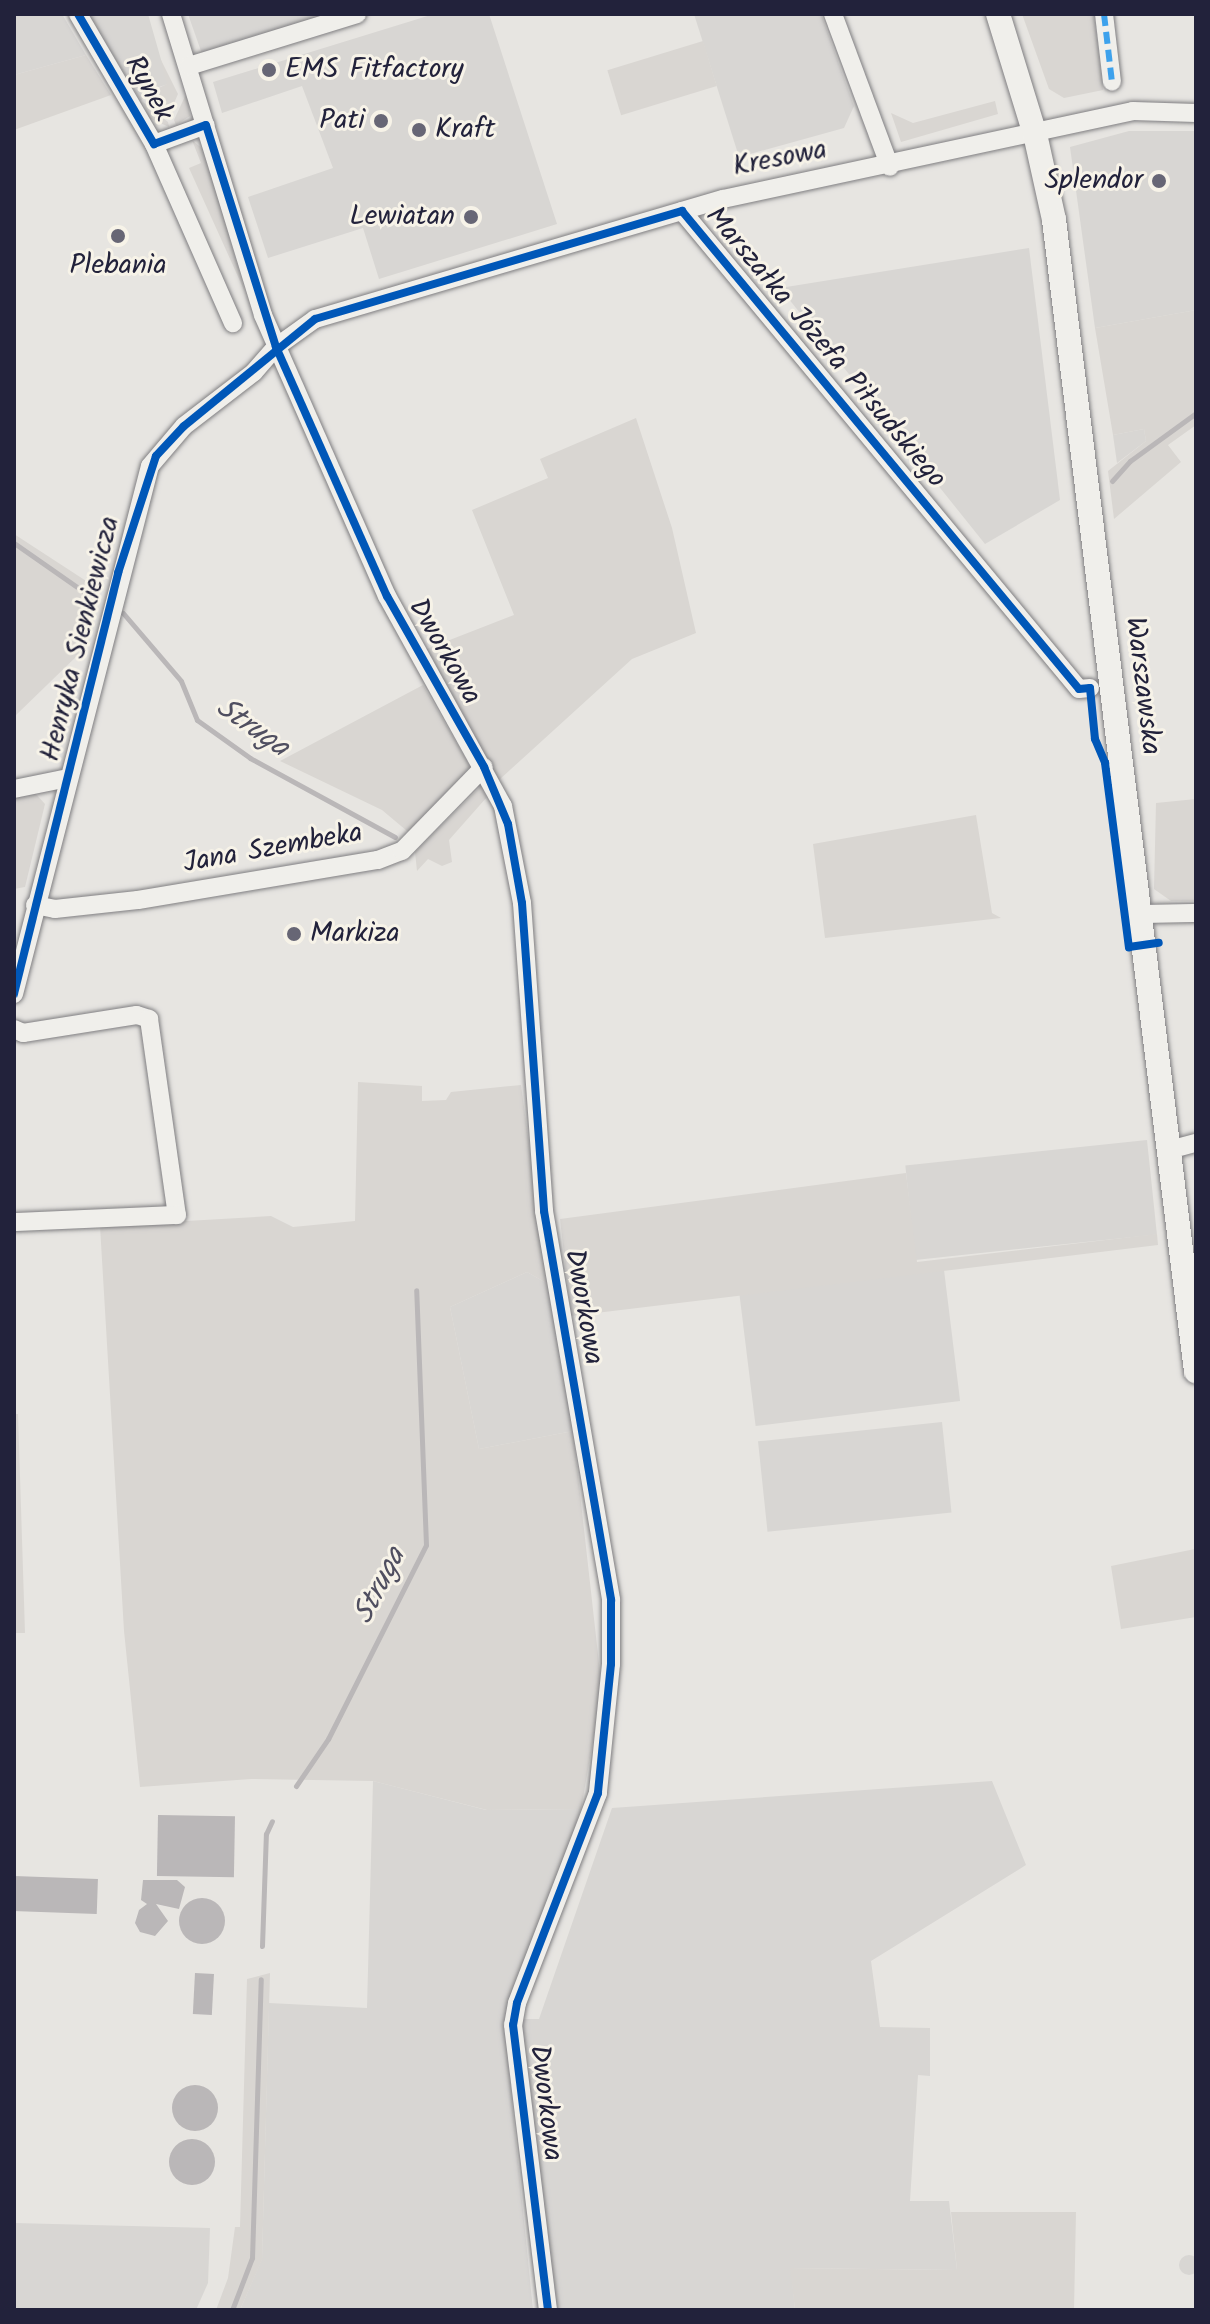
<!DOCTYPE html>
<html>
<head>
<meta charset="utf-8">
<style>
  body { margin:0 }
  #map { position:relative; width:1210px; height:2324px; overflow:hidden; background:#e7e5e1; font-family:Kalam,sans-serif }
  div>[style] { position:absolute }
  .built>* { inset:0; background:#d8d6d3; transform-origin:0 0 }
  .round { border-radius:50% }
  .green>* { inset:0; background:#d9d6d2; transform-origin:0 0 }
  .water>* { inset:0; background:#bab7b8; transform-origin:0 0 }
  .stream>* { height:5px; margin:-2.5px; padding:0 2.5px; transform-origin:2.5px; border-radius:2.5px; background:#bab7b8 }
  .roads { filter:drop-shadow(0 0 2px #7f7e81) drop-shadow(0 0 2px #7f7e81) }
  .minor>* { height:18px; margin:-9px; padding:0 9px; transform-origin:9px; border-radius:9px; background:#f0efeb }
  .major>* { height:24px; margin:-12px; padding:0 12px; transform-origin:12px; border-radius:12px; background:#f0efeb }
  .quiet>* { height:6px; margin-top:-3px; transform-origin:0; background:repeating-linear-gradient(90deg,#3ea2ec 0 12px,transparent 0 18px) }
  .cycleway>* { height:8px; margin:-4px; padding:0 4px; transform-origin:4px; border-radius:4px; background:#0057b8 }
  .dots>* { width:22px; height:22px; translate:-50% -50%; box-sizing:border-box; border:4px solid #f7f3e8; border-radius:50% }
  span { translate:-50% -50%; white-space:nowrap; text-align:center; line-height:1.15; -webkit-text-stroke:6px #f7f3e8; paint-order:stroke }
  .poi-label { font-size:28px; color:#22223b }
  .left { translate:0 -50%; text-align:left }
  .right { translate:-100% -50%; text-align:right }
  .street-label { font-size:28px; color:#22223b }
  .water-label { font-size:30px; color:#504f60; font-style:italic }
  .frame { position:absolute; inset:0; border:16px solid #22223b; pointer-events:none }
</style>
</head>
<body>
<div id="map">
  <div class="built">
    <div style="clip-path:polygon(14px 14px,62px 14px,86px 55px,14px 75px)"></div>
    <div style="clip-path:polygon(88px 14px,148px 14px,168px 84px,147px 91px,141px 101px)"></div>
    <div style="clip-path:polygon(188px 14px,331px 14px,202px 54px)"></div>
    <div style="clip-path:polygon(434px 14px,489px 14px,557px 224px,379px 279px,363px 228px,268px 258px,248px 197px,333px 168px,302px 86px,222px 113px,213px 82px)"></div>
    <div style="clip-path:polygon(694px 14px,821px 14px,854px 106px,844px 128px,739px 157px)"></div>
    <div style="clip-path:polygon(1129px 131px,1196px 131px,1196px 310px,1095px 328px,1070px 147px)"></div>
    <div style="clip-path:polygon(1029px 248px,1060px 500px,985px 544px,780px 288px)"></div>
    <div style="clip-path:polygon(1144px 429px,1146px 441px,1117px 463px,1113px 435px)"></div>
    <div style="left:1147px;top:1140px;width:95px;height:243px;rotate:84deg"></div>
    <div style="left:944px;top:1270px;width:132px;height:206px;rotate:83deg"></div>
    <div style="clip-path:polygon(527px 1272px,548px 1284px,573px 1431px,479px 1449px,450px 1307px)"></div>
    <div style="left:942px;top:1422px;width:91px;height:185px;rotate:84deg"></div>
    <div style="clip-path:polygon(373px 1781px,486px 1810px,581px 1809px,510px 2016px,507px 2052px,533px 2310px,240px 2310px,262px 2259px,269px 2003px,367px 2008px)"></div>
    <div style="clip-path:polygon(992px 1781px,1026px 1865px,871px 1961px,880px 2027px,930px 2028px,930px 2076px,918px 2075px,910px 2201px,949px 2201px,957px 2270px,791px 2268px,795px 2310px,554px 2310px,521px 2019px,539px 2019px,612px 1808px)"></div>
    <div style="clip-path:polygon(14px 2223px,210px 2228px,208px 2283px,196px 2310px,14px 2310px)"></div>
    <div class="round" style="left:1179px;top:2255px;width:20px;height:20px"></div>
  </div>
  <div class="green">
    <div style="clip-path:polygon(1022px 14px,1094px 14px,1103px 90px,1064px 98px,1049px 89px)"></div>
    <div style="left:703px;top:41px;width:47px;height:100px;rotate:73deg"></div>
    <div style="clip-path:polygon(86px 55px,111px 95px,14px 130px,14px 75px)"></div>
    <div style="clip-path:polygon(160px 58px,178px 94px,171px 110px,146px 94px,167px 84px)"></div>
    <div style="clip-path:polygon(187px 92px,190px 116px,176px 125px,174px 120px)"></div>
    <div style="clip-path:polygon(995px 101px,998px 114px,901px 142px,891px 113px,913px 123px)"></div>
    <div style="clip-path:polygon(143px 102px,168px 122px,169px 127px,149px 118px)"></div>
    <div style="clip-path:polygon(192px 140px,205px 151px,245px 292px,189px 168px,201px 163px)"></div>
    <div style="clip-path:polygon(1196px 310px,1196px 425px,1168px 445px,1181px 462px,1114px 519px,1108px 471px,1146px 441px,1144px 429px,1113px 435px,1095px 328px)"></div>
    <div style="clip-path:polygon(636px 418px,672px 528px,696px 633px,632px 659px,499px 780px,424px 650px,514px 615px,472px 510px,548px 478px,540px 459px)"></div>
    <div style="clip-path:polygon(14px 534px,100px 590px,81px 652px,14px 717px)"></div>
    <div style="clip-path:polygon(423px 685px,474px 773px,413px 836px,382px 810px,280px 761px)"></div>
    <div style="clip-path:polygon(481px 786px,487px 797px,449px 840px,452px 862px,442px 866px,428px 859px,417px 871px,415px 852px)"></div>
    <div style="clip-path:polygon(35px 793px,45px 804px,25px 887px,14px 889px,14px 797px)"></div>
    <div style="clip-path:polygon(1196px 799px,1196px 901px,1171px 901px,1154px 889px,1156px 803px)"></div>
    <div style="clip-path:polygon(976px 815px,992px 913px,1001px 918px,825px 938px,813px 844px)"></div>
    <div style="clip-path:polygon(358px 1082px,422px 1086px,422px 1101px,446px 1100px,451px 1092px,521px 1085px,548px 1284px,527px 1272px,450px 1307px,479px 1449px,573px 1431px,602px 1690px,581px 1809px,487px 1810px,373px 1781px,251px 1779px,140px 1787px,124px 1631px,100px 1226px,271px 1216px,293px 1227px,355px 1221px)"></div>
    <div style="clip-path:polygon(906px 1173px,917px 1262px,1157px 1234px,1158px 1245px,571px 1316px,560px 1219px)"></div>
    <div style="clip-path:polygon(14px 1414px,18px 1414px,25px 1633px,14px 1633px)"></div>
    <div style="clip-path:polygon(1195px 1549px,1196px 1617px,1121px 1629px,1111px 1566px)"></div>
    <div style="clip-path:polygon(270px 1973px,262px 2260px,240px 2310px,216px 2310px,228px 2278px,235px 2227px,240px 2227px,247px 1979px)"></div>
    <div style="clip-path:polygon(951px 2212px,1076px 2212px,1074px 2310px,795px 2310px,790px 2268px,957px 2270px)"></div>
  </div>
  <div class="water">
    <div style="left:158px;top:1815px;width:77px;height:61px;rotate:1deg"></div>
    <div style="left:14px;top:1876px;width:84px;height:35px;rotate:2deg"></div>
    <div style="clip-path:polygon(143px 1880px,177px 1880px,185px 1887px,179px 1909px,156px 1904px,168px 1921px,155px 1936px,140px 1932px,135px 1923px,139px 1910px,147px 1904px,141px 1900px)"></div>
    <div class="round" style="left:179px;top:1898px;width:46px;height:46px"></div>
    <div style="left:195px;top:1973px;width:19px;height:41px;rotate:3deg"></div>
    <div class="round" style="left:172px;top:2085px;width:46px;height:46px"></div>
    <div class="round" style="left:169px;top:2139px;width:46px;height:46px"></div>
  </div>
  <div class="stream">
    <div style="left:1112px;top:481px;width:27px;rotate:-48deg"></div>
    <div style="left:1130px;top:461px;width:82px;rotate:-36deg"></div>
    <div style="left:14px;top:543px;width:93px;rotate:34.9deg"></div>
    <div style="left:123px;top:613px;width:89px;rotate:49.5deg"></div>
    <div style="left:181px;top:681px;width:42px;rotate:67.7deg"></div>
    <div style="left:197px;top:720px;width:65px;rotate:35.6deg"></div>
    <div style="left:250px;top:758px;width:165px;rotate:28.6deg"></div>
    <div style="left:296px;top:1786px;width:57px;rotate:-55.8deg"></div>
    <div style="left:328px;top:1739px;width:217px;rotate:-63.2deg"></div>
    <div style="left:426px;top:1545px;width:255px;rotate:-92.2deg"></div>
    <div style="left:262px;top:1946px;width:112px;rotate:-88deg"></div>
    <div style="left:266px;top:1834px;width:14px;rotate:-65deg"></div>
    <div style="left:232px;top:2310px;width:56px;rotate:-69deg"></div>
    <div style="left:252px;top:2258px;width:279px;rotate:-88.2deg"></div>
  </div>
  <div class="roads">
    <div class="minor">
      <div style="left:78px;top:14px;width:151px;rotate:59.7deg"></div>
      <div style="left:154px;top:144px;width:196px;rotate:66.2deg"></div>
      <div style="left:171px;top:14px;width:315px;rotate:73deg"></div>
      <div style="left:263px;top:315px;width:307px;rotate:66.2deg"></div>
      <div style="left:387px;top:596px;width:240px;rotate:61.1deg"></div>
      <div style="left:503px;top:806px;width:99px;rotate:78.9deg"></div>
      <div style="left:522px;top:903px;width:309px;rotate:85.9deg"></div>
      <div style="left:544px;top:1211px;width:395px;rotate:80.2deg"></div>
      <div style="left:611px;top:1600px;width:64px;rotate:90deg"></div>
      <div style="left:611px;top:1664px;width:130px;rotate:95.8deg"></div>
      <div style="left:598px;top:1793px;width:225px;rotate:111.1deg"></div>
      <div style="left:517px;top:2003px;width:22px;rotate:100deg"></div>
      <div style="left:513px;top:2025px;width:287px;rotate:83deg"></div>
      <div style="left:833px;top:14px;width:163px;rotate:69.6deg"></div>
      <div style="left:1104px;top:14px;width:68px;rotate:83.3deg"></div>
      <div style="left:189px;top:66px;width:176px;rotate:-17.2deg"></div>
      <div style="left:154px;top:144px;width:55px;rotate:-20.1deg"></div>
      <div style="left:682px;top:211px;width:621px;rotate:50.29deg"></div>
      <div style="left:1079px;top:689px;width:11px;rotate:-5deg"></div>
      <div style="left:14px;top:789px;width:55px;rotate:-11.5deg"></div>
      <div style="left:35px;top:905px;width:20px;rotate:11deg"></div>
      <div style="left:55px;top:909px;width:83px;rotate:-6.2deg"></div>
      <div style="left:138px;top:900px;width:243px;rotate:-9.5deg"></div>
      <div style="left:378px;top:860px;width:26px;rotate:-21deg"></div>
      <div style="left:402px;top:851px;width:117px;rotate:-45.7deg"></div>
      <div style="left:1140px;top:914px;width:56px;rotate:-1deg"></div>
      <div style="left:14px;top:994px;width:545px;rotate:-75.56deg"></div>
      <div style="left:150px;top:466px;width:52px;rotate:-49.6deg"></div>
      <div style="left:184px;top:426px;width:88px;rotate:-37.6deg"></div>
      <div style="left:254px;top:372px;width:33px;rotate:-49deg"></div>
      <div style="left:276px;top:347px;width:48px;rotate:-35.7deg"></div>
      <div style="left:315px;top:319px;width:425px;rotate:-16.4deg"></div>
      <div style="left:723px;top:199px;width:419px;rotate:-12.1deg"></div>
      <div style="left:1133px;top:111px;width:63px;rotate:1.8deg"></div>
      <div style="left:14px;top:1029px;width:10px;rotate:24deg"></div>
      <div style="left:23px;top:1033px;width:115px;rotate:-9deg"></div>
      <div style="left:137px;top:1015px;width:13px;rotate:18deg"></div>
      <div style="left:149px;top:1019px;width:198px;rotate:81.9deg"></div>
      <div style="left:177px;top:1215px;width:163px;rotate:177.5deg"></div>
      <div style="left:1169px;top:1150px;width:28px;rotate:-15deg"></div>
    </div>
    <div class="major">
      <div style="left:998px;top:14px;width:126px;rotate:72.9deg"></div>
      <div style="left:1035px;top:134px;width:88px;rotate:77.5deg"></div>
      <div style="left:1054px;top:220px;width:1160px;rotate:82.97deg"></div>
    </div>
  </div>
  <div class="quiet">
    <div style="left:1104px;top:14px;width:68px;rotate:83.3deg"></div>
  </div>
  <div class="cycleway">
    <div style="left:78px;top:14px;width:151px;rotate:59.7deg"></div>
    <div style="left:154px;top:144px;width:55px;rotate:-20.1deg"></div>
    <div style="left:206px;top:125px;width:233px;rotate:72.5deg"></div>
    <div style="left:276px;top:347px;width:273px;rotate:66deg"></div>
    <div style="left:387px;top:596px;width:197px;rotate:60.4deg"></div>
    <div style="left:484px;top:767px;width:62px;rotate:67.2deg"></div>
    <div style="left:508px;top:824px;width:80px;rotate:80deg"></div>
    <div style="left:522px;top:903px;width:309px;rotate:85.9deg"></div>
    <div style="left:544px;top:1211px;width:395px;rotate:80.2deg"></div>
    <div style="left:611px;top:1600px;width:64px;rotate:90deg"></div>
    <div style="left:611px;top:1664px;width:130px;rotate:95.8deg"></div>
    <div style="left:598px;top:1793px;width:225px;rotate:111.1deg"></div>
    <div style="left:517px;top:2003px;width:22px;rotate:100deg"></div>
    <div style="left:513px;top:2025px;width:287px;rotate:83deg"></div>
    <div style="left:14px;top:994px;width:434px;rotate:-76.1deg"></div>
    <div style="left:118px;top:573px;width:123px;rotate:-72deg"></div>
    <div style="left:156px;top:456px;width:41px;rotate:-47deg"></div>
    <div style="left:184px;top:426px;width:169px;rotate:-39.2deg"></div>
    <div style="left:315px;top:319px;width:383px;rotate:-16.4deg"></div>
    <div style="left:682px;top:211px;width:621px;rotate:50.29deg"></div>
    <div style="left:1079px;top:689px;width:11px;rotate:-5deg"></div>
    <div style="left:1090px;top:688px;width:51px;rotate:84.4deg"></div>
    <div style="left:1095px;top:739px;width:26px;rotate:67deg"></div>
    <div style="left:1105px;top:763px;width:186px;rotate:82.6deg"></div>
    <div style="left:1129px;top:947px;width:30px;rotate:-8deg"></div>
  </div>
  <div class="dots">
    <div style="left:269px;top:70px;background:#676675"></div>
    <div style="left:381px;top:121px;background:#676675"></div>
    <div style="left:419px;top:130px;background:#676675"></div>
    <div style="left:1159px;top:181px;background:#676675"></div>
    <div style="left:471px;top:217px;background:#676675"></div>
    <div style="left:118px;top:236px;background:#676675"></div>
    <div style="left:294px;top:934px;background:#676675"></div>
  </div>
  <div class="poi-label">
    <span class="left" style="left:285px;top:70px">EMS Fitfactory</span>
    <span class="right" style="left:365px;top:121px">Pati</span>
    <span class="left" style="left:435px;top:130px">Kraft</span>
    <span class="right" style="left:1143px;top:181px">Splendor</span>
    <span class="right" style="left:455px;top:217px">Lewiatan</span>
    <span style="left:118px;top:266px">Plebania</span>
    <span class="left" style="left:310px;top:934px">Markiza</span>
  </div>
  <div class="street-label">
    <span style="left:148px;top:89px;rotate:61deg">Rynek</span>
    <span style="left:780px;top:159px;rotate:-11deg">Kresowa</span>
    <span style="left:825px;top:348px;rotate:50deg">Marszałka Józefa Piłsudskiego</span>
    <span style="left:81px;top:639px;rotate:-76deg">Henryka Sienkiewicza</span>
    <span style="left:444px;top:652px;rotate:60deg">Dworkowa</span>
    <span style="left:1142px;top:686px;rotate:83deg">Warszawska</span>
    <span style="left:273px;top:849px;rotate:-10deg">Jana Szembeka</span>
    <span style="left:583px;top:1307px;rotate:80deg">Dworkowa</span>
    <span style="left:545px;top:2103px;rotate:83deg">Dworkowa</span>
  </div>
  <div class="water-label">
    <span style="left:252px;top:728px;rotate:35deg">Struga</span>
    <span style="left:380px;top:1586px;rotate:-63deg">Struga</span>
  </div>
  <div class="frame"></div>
</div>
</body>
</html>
